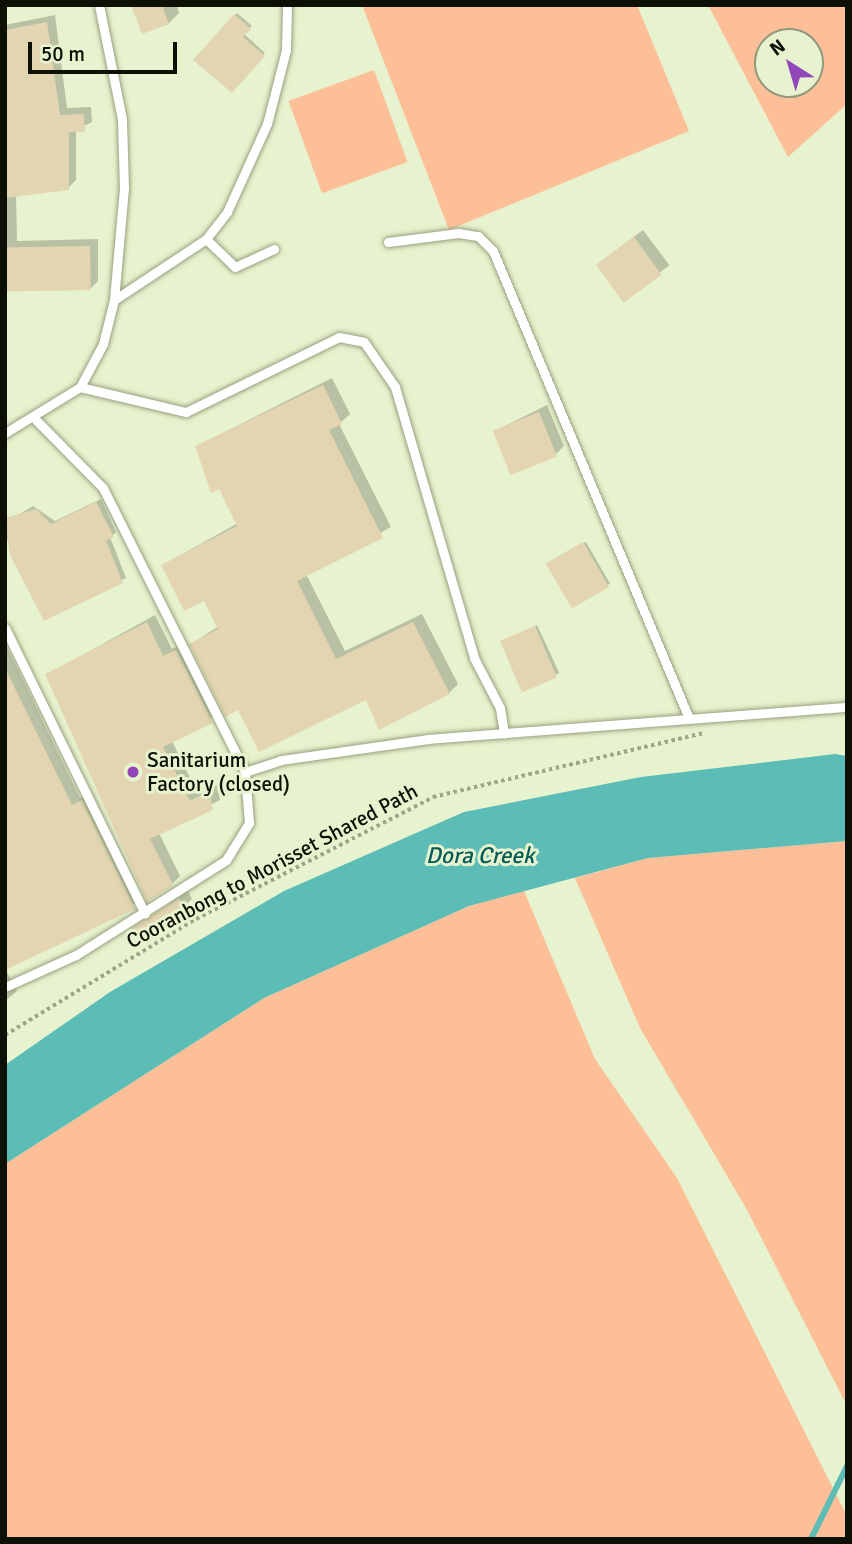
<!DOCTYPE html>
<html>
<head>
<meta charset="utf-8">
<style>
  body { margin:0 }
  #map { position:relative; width:852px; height:1544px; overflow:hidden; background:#e7f2ce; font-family:Signika,sans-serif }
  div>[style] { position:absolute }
  .green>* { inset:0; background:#fdbf98; transform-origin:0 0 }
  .water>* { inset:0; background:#5bbdb6 }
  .shadow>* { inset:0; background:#0003; transform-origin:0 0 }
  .stream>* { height:6px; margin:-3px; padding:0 3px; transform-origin:3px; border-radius:3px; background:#5bbdb6 }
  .building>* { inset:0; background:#e4d5b2; transform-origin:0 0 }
  .path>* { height:3.5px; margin-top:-1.75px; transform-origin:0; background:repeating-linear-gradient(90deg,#9ea68a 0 3.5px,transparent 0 7px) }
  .roads { filter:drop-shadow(0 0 2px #97a17f) drop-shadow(0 0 2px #97a17f) }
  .lane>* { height:9px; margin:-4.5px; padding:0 4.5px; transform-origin:4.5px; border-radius:4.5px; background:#fff }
  .dots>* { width:19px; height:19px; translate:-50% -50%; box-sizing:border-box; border:4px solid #e7f2ce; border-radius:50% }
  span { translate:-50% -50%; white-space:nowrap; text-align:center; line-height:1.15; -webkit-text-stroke:6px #e7f2ce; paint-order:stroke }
  .poi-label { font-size:21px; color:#0d1005 }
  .left { translate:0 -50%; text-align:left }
  .street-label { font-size:21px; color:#0d1005 }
  .water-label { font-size:23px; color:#015c57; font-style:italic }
  .frame { position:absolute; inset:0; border:7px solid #0d1005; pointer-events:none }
  .north { position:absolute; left:754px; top:28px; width:70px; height:70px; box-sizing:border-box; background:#e7f2ce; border:2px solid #90987e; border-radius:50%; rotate:323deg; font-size:19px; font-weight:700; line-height:28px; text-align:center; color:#0d1005 }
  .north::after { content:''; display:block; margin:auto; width:24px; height:32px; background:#9147b9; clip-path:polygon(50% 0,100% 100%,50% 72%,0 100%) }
  .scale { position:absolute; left:28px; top:42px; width:149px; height:32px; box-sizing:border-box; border:4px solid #0d1005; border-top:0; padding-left:9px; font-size:21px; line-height:24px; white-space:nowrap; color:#0d1005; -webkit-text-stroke:5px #e7f2ce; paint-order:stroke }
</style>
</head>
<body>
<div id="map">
  <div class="green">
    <div style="clip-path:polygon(362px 5px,637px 5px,689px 131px,449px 230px)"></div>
    <div style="clip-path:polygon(evenodd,708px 5px,847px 5px,847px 104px,788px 157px,708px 5px,768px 42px,810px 42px,810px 84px,768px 84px,768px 42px)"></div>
    <div style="left:374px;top:70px;width:98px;height:91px;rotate:70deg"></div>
    <div style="clip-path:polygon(847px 841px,847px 1406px,746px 1208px,640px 1028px,575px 878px,648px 858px)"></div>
    <div style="clip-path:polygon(524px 891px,595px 1059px,677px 1178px,847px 1516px,847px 1539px,5px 1539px,5px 1164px,264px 998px,469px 906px)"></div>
  </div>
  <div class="water">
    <div style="clip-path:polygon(835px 754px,847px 756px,847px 841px,648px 858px,469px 906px,264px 998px,5px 1164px,5px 1065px,110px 992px,284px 891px,464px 812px,641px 777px)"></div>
  </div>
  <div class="shadow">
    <div style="clip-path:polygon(134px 5px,177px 5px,179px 13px,168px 24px)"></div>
    <div style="clip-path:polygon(237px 13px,252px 26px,244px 34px,265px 53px,231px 91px,196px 60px)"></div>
    <div style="clip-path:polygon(55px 15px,67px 108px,91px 107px,92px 122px,76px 130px,76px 180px,68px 188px,16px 195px,17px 241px,98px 239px,98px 281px,90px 289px,5px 291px,5px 25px)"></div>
    <div style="left:643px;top:230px;width:44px;height:57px;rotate:53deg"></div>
    <div style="clip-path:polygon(332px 378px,350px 414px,339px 424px,391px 527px,306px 574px,345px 651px,422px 614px,458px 684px,449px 693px,239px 708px,191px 644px,219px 626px,205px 599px,163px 565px,238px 523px,197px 446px)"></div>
    <div style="clip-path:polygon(547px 405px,564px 446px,556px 454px,495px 431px)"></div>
    <div style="clip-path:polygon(101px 499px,116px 532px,110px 537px,126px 578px,45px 618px,5px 534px,7px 522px,33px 506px,55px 521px)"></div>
    <div style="left:586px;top:542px;width:48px;height:40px;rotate:60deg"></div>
    <div style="clip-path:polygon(155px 615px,172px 649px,185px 643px,220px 713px,172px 741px,198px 794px,217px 785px,220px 800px,159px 833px,180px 876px,172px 884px,47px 675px)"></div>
    <div style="left:537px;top:625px;width:53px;height:36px;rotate:65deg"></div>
    <div style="clip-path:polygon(5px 643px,80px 798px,90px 793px,142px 900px,5px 968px,17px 991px,5px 1001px)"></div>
    <div style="clip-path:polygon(188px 891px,192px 899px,183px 907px,132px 929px)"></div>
  </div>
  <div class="stream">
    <div style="left:811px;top:1539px;width:81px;rotate:-63.7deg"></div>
  </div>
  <div class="building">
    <div style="clip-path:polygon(131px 5px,162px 5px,169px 24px,142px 34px)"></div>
    <div style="clip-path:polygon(234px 14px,251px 29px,243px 37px,265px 56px,232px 93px,193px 60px)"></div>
    <div style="clip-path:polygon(47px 22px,60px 115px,84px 114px,85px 132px,69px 132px,69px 190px,5px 198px,5px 30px)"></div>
    <div style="left:634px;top:237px;width:47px;height:47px;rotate:54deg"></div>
    <div style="left:90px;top:246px;width:44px;height:85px;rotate:89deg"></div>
    <div style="clip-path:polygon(323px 385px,342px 424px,329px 430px,383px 538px,297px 581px,336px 659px,413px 622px,450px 694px,379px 730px,366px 700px,259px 752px,238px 710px,225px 717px,189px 644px,218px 629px,204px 601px,184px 611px,161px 565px,237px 526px,219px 489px,211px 493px,195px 446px)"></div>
    <div style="left:539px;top:412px;width:48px;height:50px;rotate:68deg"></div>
    <div style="clip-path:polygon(96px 502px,114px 537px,106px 541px,123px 583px,44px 621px,10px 555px,5px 518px,36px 509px,51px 524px)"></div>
    <div style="left:583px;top:542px;width:52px;height:43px;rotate:60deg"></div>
    <div style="clip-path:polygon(147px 622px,163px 656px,176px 650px,213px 723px,163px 747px,190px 801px,209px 791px,213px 810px,150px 839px,173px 885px,147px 902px,45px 674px)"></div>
    <div style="left:535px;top:626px;width:56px;height:38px;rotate:67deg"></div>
    <div style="clip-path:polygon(5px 668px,72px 805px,82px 800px,135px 909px,5px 970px)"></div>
    <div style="clip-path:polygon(179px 898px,184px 908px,132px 934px,130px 929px)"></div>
  </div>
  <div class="path">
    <div style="left:5px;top:1035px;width:223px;rotate:-31.3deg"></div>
    <div style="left:196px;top:919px;width:267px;rotate:-27.2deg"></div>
    <div style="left:433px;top:797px;width:277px;rotate:-13.3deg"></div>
  </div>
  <div class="roads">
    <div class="lane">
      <div style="left:206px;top:239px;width:34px;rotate:-52deg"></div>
      <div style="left:227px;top:212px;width:97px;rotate:-65.6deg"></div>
      <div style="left:267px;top:124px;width:76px;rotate:-75.6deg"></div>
      <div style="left:286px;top:50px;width:45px;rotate:-88.7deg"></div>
      <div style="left:388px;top:242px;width:71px;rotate:-7.3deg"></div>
      <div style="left:458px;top:233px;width:20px;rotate:9deg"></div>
      <div style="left:478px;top:236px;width:21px;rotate:45deg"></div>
      <div style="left:493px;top:251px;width:504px;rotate:67.25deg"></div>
      <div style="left:114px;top:300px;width:110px;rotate:-33.5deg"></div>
      <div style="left:206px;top:239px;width:40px;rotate:44deg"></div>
      <div style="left:235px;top:267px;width:43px;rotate:-24.8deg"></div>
      <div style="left:80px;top:387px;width:109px;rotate:13.3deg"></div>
      <div style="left:186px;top:412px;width:170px;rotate:-26.1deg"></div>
      <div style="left:339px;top:337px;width:25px;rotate:11deg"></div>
      <div style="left:364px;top:342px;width:55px;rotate:55.4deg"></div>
      <div style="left:395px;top:387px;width:282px;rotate:73.7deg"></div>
      <div style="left:474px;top:658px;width:56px;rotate:62.5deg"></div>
      <div style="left:500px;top:708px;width:26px;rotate:81deg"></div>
      <div style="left:36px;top:420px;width:95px;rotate:45.4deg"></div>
      <div style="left:103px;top:488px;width:318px;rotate:63.4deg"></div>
      <div style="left:5px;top:433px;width:88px;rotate:-31.5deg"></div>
      <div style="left:80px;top:387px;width:49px;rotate:-61.9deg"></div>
      <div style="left:103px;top:344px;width:45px;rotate:-76deg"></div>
      <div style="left:114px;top:300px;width:112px;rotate:-84.9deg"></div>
      <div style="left:124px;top:188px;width:69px;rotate:-91.7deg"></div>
      <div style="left:122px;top:119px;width:116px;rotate:-101.4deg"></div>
      <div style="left:5px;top:628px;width:318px;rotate:63.9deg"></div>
      <div style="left:5px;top:987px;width:78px;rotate:-24.3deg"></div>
      <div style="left:76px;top:955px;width:178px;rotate:-32.3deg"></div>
      <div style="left:226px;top:860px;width:44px;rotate:-58.1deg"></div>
      <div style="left:249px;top:823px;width:51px;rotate:-94.5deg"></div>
      <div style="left:245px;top:772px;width:38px;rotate:-18deg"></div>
      <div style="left:281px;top:760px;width:148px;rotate:-8.1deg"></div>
      <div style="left:428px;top:739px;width:420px;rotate:-4.4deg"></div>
    </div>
  </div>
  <div class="dots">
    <div style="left:133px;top:772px;background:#9147b9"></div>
  </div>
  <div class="poi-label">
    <span class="left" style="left:147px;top:772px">Sanitarium<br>Factory (closed)</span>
  </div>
  <div class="street-label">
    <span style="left:272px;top:866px;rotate:-28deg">Cooranbong to Morisset Shared Path</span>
  </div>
  <div class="water-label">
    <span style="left:480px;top:856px">Dora Creek</span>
  </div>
  <div class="frame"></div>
  <div class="north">N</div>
  <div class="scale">50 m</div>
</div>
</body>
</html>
